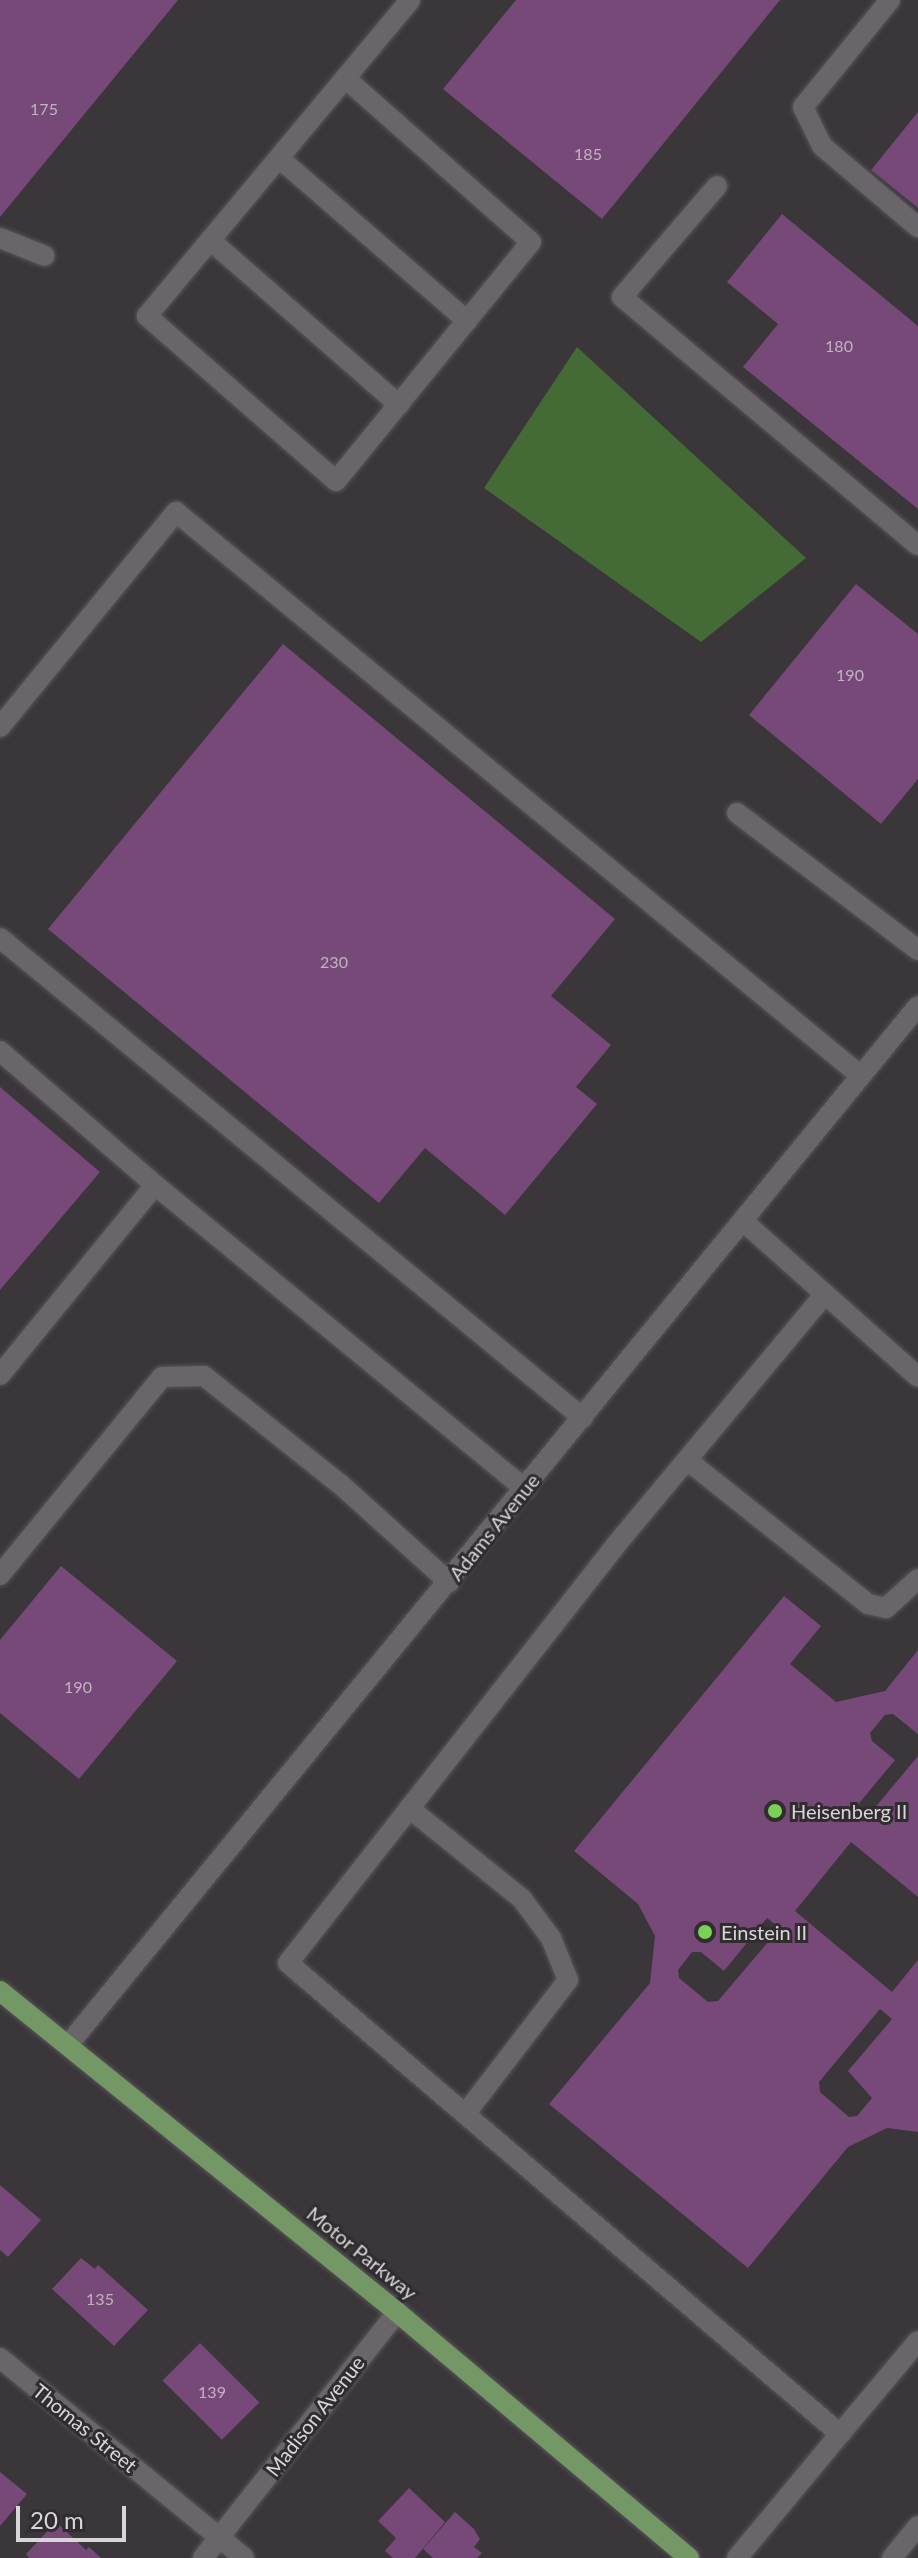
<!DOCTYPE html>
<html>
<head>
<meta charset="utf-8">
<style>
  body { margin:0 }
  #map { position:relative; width:918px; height:2558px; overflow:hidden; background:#3a363a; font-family:Lato,sans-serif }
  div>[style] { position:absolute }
  .forest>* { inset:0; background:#446b35 }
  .building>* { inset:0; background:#774978; transform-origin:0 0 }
  .roads { filter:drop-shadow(0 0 2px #585458) drop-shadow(0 0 2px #585458) }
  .minor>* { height:20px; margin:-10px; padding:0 10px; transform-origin:10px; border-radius:10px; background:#696569 }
  .major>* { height:20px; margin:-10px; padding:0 10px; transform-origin:10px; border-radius:10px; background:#749766 }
  .dots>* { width:22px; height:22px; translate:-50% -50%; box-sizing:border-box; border:4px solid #302c30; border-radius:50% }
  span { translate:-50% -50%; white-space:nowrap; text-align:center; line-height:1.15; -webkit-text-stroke:6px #302c30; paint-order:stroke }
  .number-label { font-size:16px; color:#c0b3c0 }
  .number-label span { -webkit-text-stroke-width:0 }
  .street-label { font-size:20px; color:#d8d6d8 }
  .poi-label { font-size:20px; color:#d8d6d8 }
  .left { translate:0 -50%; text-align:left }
  .scale { position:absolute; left:16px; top:2506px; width:110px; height:36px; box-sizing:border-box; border:4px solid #d8d6d8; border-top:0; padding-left:10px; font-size:24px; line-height:28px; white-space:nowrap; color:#d8d6d8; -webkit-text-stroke:6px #302c30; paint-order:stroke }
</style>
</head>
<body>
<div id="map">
  <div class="forest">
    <div style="clip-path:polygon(577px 347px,806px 558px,701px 642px,484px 488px)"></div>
  </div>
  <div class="building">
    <div style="clip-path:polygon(0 0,178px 0,0 217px)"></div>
    <div style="clip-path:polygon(516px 0,780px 0,602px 219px,443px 89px)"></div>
    <div style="clip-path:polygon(918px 112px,918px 208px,871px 170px)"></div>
    <div style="clip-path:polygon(782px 214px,918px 326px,918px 509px,743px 367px,778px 324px,727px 282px)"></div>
    <div style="clip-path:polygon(856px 584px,918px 634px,918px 779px,881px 824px,749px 715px)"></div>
    <div style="clip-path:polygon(283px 644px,615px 919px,551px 996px,611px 1045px,576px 1087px,597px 1104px,505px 1215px,425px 1148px,379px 1203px,48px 929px)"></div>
    <div style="clip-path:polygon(0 1087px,100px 1172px,0 1290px)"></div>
    <div style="clip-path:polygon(61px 1566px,177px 1661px,79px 1779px,0 1713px,0 1640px)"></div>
    <div style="clip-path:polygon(evenodd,784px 1596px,821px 1626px,790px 1664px,836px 1702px,885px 1691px,918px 1650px,918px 1734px,893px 1714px,885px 1715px,870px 1733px,872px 1741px,895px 1760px,851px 1813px,863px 1822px,918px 1756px,918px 1897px,851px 1842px,795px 1911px,892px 1992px,918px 1960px,918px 2132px,887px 2128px,848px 2147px,748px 2268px,549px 2104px,650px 1983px,655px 1936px,638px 1904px,574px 1851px,784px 1596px,767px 1918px,780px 1928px,718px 2001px,708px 2002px,679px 1978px,678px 1970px,692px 1952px,701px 1952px,724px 1971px,767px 1918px,784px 1596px,880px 2009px,892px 2019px,848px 2071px,872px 2098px,857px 2116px,849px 2117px,820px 2092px,819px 2082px,880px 2009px)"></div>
    <div style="clip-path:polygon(0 2185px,41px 2220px,8px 2257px,0 2250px)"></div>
    <div style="clip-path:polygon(81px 2258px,95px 2269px,98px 2265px,148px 2310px,114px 2346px,52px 2289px)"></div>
    <div style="left:200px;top:2343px;width:84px;height:53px;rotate:45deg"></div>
    <div style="clip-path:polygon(0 2472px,27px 2494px,0 2526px)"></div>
    <div style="clip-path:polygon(409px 2488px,445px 2522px,415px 2558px,393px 2558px,385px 2551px,396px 2538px,378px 2521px)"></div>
    <div style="clip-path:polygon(455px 2512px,474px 2529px,480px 2539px,474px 2547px,482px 2553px,477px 2558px,433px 2558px,423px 2549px)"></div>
    <div style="clip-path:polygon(56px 2522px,86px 2550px,89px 2547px,101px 2558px,29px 2558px,26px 2554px)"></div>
  </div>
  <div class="roads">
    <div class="minor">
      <div style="left:890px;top:0;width:138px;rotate:129.1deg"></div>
      <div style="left:803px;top:107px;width:43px;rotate:64deg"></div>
      <div style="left:822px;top:146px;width:126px;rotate:40.2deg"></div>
      <div style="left:345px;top:78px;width:248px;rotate:41.4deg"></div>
      <div style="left:531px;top:242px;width:308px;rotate:129.2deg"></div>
      <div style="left:336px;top:481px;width:251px;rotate:-138.9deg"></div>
      <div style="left:147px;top:316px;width:411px;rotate:-50.2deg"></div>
      <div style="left:279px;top:158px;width:249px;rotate:40.9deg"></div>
      <div style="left:717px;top:186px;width:146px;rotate:130.6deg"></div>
      <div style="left:622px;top:297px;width:386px;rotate:40deg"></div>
      <div style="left:0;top:238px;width:48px;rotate:21.8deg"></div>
      <div style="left:210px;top:240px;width:251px;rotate:41.1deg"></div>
      <div style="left:0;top:727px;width:278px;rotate:-50.7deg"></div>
      <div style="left:176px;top:512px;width:887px;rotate:39.47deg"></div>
      <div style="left:737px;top:813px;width:227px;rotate:37.1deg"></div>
      <div style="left:0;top:938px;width:755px;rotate:39.47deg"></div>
      <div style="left:0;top:1051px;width:205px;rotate:40.8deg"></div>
      <div style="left:155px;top:1185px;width:245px;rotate:129.2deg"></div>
      <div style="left:155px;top:1185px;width:479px;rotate:39.4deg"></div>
      <div style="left:743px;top:1221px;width:234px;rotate:41.7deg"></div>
      <div style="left:825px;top:1294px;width:327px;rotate:129.8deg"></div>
      <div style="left:616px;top:1545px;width:531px;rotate:128.12deg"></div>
      <div style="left:288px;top:1963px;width:726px;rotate:40.47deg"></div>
      <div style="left:840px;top:2434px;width:121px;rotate:-50deg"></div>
      <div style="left:687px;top:1460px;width:231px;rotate:38.5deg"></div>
      <div style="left:868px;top:1604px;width:18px;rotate:13deg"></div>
      <div style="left:886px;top:1608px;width:43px;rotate:-42.2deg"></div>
      <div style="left:0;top:1575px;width:256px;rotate:-50.7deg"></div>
      <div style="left:162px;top:1377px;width:42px;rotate:-1.4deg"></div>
      <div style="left:204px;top:1376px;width:174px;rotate:38.5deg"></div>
      <div style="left:340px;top:1484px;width:147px;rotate:42deg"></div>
      <div style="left:409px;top:1808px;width:145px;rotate:38.8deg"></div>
      <div style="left:522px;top:1899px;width:49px;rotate:53.4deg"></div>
      <div style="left:551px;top:1938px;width:45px;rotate:68deg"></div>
      <div style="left:568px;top:1980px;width:169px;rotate:127.5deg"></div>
      <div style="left:68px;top:2045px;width:1342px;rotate:-50.71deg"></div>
      <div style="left:0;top:2358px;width:315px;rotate:39.3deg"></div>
      <div style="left:203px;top:2558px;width:313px;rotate:-51.7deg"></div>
      <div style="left:737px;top:2558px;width:161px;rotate:-50.3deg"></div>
      <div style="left:892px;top:2558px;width:41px;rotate:-50.9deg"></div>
    </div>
    <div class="major">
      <div style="left:0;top:1991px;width:511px;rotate:38.96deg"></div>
      <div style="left:397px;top:2312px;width:382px;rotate:40.1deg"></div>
    </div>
  </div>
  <div class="dots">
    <div style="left:775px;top:1811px;background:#7ad157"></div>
    <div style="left:705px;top:1932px;background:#7ad157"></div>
  </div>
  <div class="number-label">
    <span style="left:44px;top:109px">175</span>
    <span style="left:588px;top:154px">185</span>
    <span style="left:839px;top:346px">180</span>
    <span style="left:850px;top:675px">190</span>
    <span style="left:334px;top:962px">230</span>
    <span style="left:78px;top:1687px">190</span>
    <span style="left:100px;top:2299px">135</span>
    <span style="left:212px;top:2392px">139</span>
  </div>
  <div class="street-label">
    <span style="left:494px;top:1527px;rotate:-51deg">Adams Avenue</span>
    <span style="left:362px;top:2253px;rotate:39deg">Motor Parkway</span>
    <span style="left:315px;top:2416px;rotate:-52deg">Madison Avenue</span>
    <span style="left:85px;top:2428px;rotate:39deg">Thomas Street</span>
  </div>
  <div class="poi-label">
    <span class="left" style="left:791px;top:1811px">Heisenberg II</span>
    <span class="left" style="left:721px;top:1932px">Einstein II</span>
  </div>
  <div class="scale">20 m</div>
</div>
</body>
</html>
